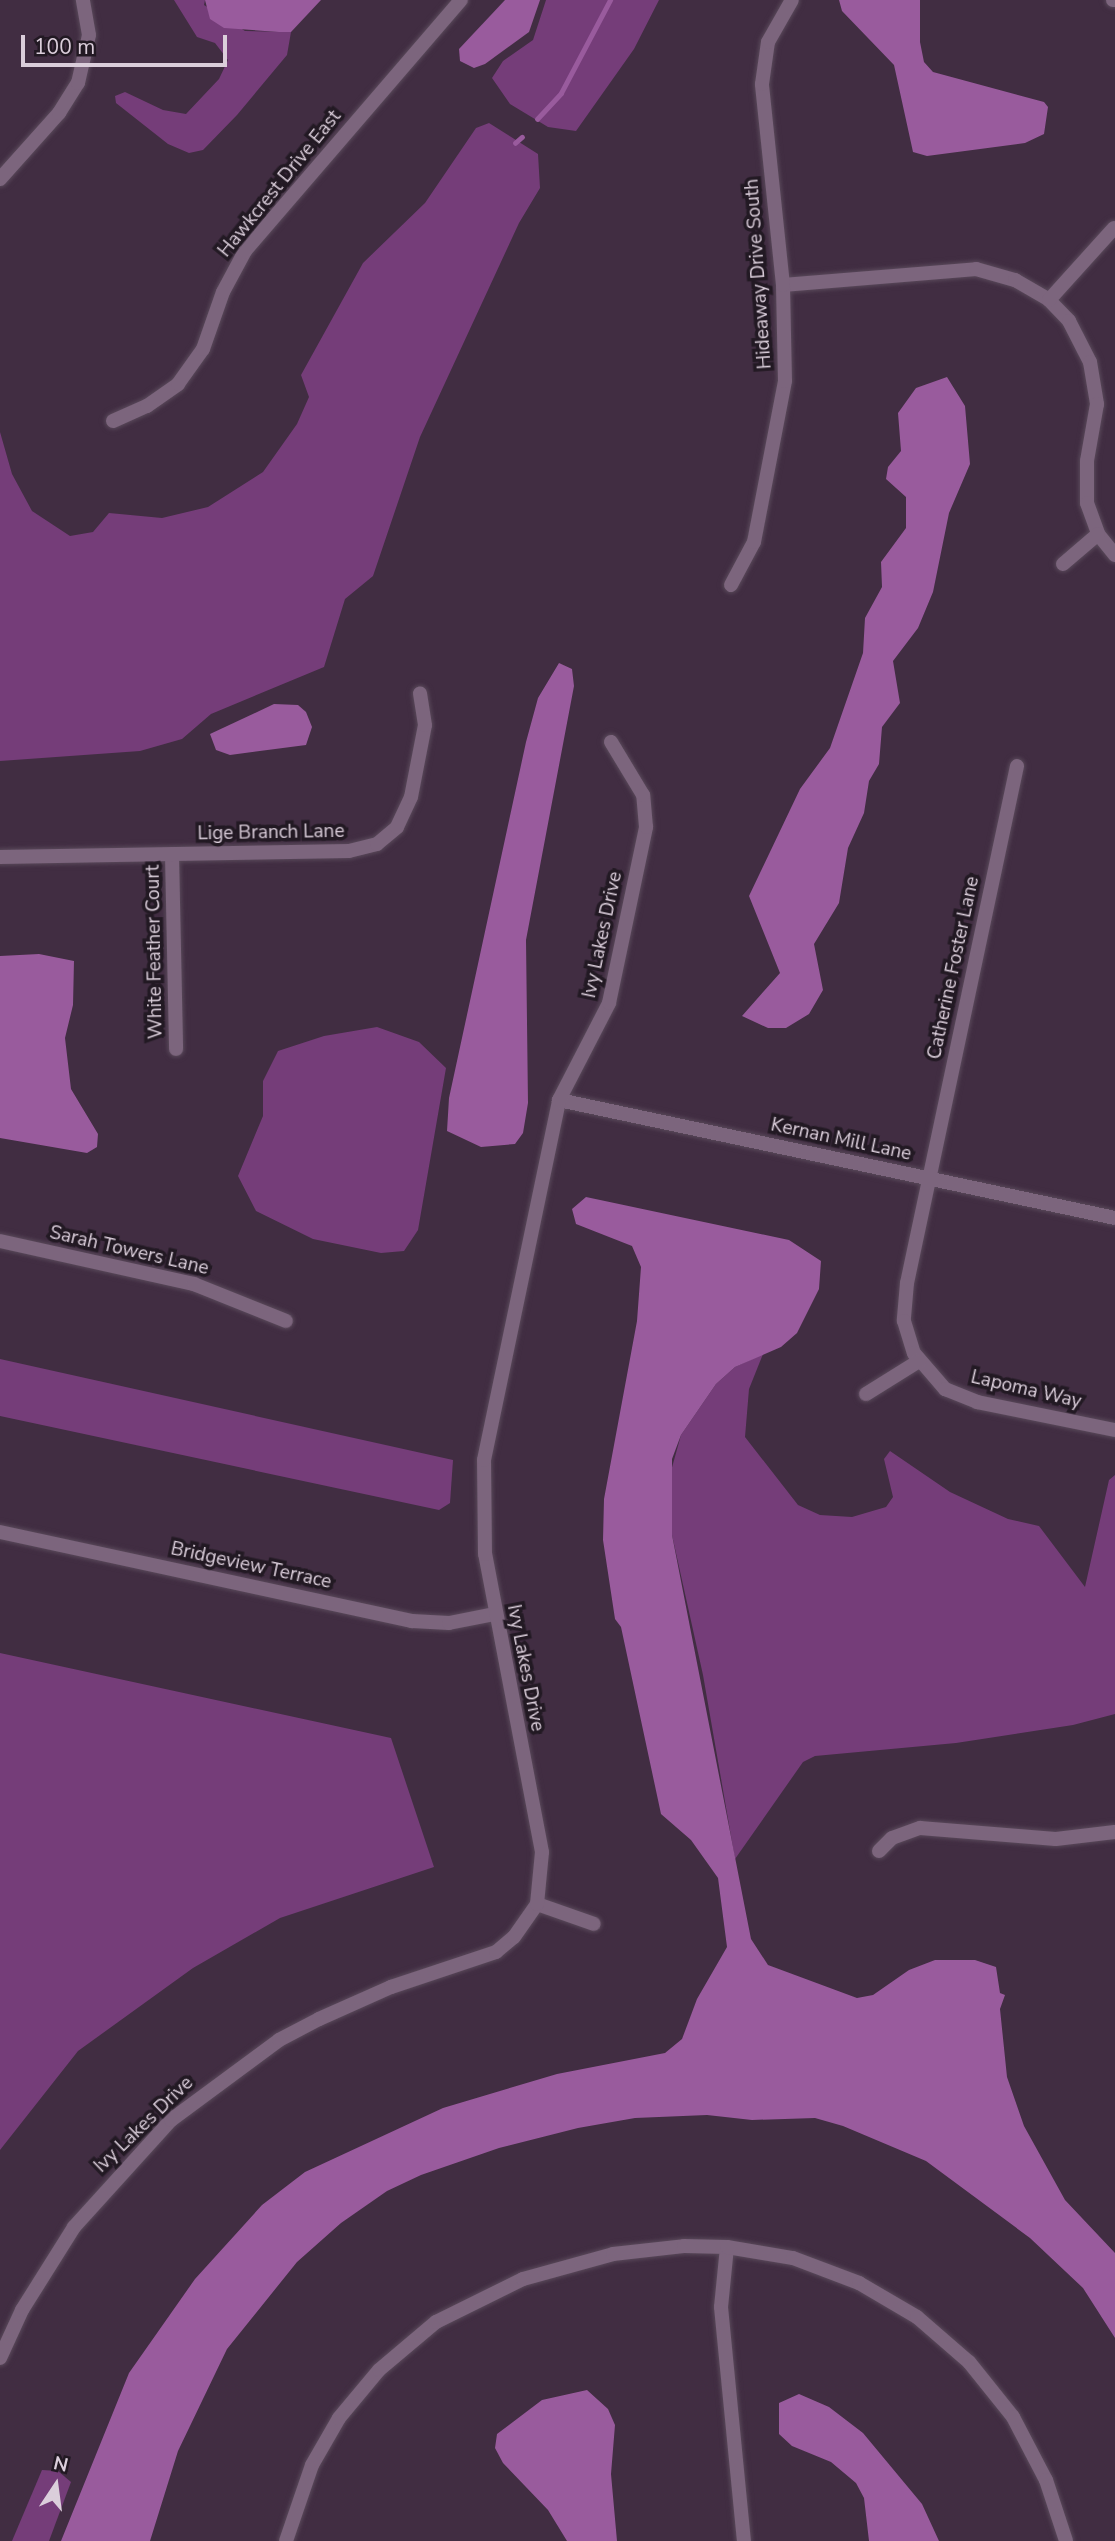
<!DOCTYPE html>
<html>
<head>
<meta charset="utf-8">
<style>
  body { margin:0 }
  #map { position:relative; width:1115px; height:2541px; overflow:hidden; background:#412d42; font-family:"Nunito Sans",sans-serif }
  div>[style] { position:absolute }
  .green>* { inset:0; background:#753d79 }
  .water>* { inset:0; background:#995b9d }
  .stream>* { height:4.5px; margin:-2.25px; padding:0 2.25px; transform-origin:2.25px; border-radius:2.25px; background:#995b9d }
  .roads { filter:drop-shadow(0 0 2px #59495a) drop-shadow(0 0 2px #59495a) }
  .street>* { height:14px; margin:-7px; padding:0 7px; transform-origin:7px; border-radius:7px; background:#7c657d }
  span { translate:-50% -50%; white-space:nowrap; text-align:center; line-height:1.15; -webkit-text-stroke:7px #221923; paint-order:stroke }
  .street-label { font-size:19px; color:#dbcedb }
  .north { position:absolute; left:21px; top:2450px; width:70px; height:70px; -webkit-text-stroke:5px #221923; paint-order:stroke; rotate:13deg; font-size:19px; font-weight:700; line-height:28px; text-align:center; color:#dbcedb }
  .north::after { content:''; display:block; margin:auto; width:24px; height:32px; background:#dbcedb; clip-path:polygon(50% 0,100% 100%,50% 72%,0 100%) }
  .scale { position:absolute; left:21px; top:35px; width:206px; height:32px; box-sizing:border-box; border:4px solid #dbcedb; border-top:0; padding-left:9px; font-size:21px; line-height:24px; white-space:nowrap; color:#dbcedb; -webkit-text-stroke:5px #221923; paint-order:stroke }
</style>
</head>
<body>
<div id="map">
  <div class="green">
    <div style="clip-path:polygon(174px 0,205px 0,204px 5px,245px 31px,291px 32px,287px 55px,237px 115px,203px 150px,189px 153px,168px 144px,116px 103px,115px 96px,125px 92px,163px 110px,186px 114px,219px 79px,228px 60px,215px 43px,197px 37px)"></div>
    <div style="clip-path:polygon(546px 0,659px 0,634px 49px,576px 131px,548px 127px,510px 104px,492px 78px,503px 61px,533px 40px)"></div>
    <div style="clip-path:polygon(489px 123px,538px 154px,540px 188px,519px 223px,420px 437px,373px 576px,345px 599px,324px 667px,211px 714px,182px 739px,140px 751px,0 761px,0 432px,12px 474px,32px 511px,70px 536px,93px 532px,109px 513px,162px 518px,208px 507px,263px 472px,297px 424px,309px 397px,301px 375px,363px 263px,425px 203px,476px 128px)"></div>
    <div style="clip-path:polygon(377px 1027px,419px 1042px,446px 1068px,418px 1230px,404px 1251px,381px 1253px,313px 1239px,256px 1211px,238px 1176px,263px 1116px,263px 1081px,278px 1051px,324px 1036px)"></div>
    <div style="clip-path:polygon(763px 1354px,749px 1389px,745px 1437px,798px 1505px,820px 1515px,852px 1517px,886px 1507px,893px 1497px,884px 1459px,890px 1451px,950px 1492px,1008px 1519px,1039px 1526px,1085px 1587px,1109px 1480px,1115px 1475px,1115px 1714px,1073px 1725px,956px 1743px,815px 1756px,803px 1762px,735px 1859px,703px 1675px,672px 1535px,671px 1471px,681px 1435px,716px 1384px,735px 1367px)"></div>
    <div style="clip-path:polygon(0 1359px,453px 1460px,450px 1503px,439px 1510px,0 1416px)"></div>
    <div style="clip-path:polygon(0 1653px,391px 1738px,434px 1867px,280px 1918px,193px 1968px,78px 2051px,0 2150px)"></div>
    <div style="clip-path:polygon(42px 2470px,58px 2471px,71px 2482px,49px 2541px,12px 2541px)"></div>
  </div>
  <div class="water">
    <div style="clip-path:polygon(205px 0,321px 0,291px 32px,279px 32px,224px 28px,210px 19px)"></div>
    <div style="clip-path:polygon(505px 0,540px 0,529px 32px,485px 64px,474px 68px,460px 61px,459px 49px)"></div>
    <div style="clip-path:polygon(839px 0,920px 0,920px 42px,924px 62px,933px 72px,1044px 102px,1048px 107px,1044px 134px,1025px 143px,927px 156px,913px 152px,894px 65px,842px 11px)"></div>
    <div style="clip-path:polygon(947px 377px,965px 406px,970px 464px,949px 513px,933px 592px,918px 628px,893px 661px,900px 703px,882px 727px,879px 764px,869px 781px,864px 813px,848px 848px,839px 903px,814px 944px,823px 990px,809px 1014px,786px 1028px,768px 1028px,742px 1016px,780px 973px,749px 896px,800px 789px,830px 748px,863px 653px,865px 618px,882px 587px,881px 562px,906px 528px,906px 497px,886px 479px,888px 467px,901px 451px,898px 413px,916px 388px)"></div>
    <div style="clip-path:polygon(559px 663px,572px 669px,574px 686px,526px 940px,528px 1103px,523px 1133px,515px 1144px,481px 1147px,447px 1131px,449px 1098px,526px 742px,538px 698px)"></div>
    <div style="clip-path:polygon(274px 704px,298px 705px,306px 712px,312px 727px,306px 745px,230px 755px,216px 750px,210px 734px)"></div>
    <div style="clip-path:polygon(39px 954px,74px 961px,73px 1005px,65px 1038px,71px 1089px,98px 1134px,97px 1147px,87px 1153px,0 1138px,0 956px)"></div>
    <div style="clip-path:polygon(586px 1197px,789px 1240px,821px 1261px,819px 1289px,797px 1333px,781px 1347px,735px 1367px,716px 1384px,681px 1435px,672px 1459px,672px 1535px,751px 1939px,768px 1965px,857px 1998px,873px 1995px,909px 1970px,935px 1960px,975px 1960px,996px 1967px,1000px 1993px,1005px 1995px,1000px 2009px,1007px 2077px,1024px 2126px,1065px 2200px,1115px 2253px,1115px 2338px,1083px 2288px,1030px 2238px,926px 2161px,843px 2126px,815px 2118px,752px 2120px,707px 2115px,635px 2118px,578px 2128px,499px 2148px,421px 2175px,387px 2191px,341px 2223px,297px 2262px,227px 2349px,178px 2451px,150px 2541px,61px 2541px,129px 2373px,195px 2279px,262px 2205px,305px 2172px,443px 2108px,557px 2074px,665px 2053px,682px 2039px,697px 1999px,727px 1947px,718px 1878px,691px 1840px,661px 1814px,621px 1627px,615px 1619px,603px 1540px,604px 1499px,637px 1321px,641px 1267px,632px 1246px,576px 1224px,572px 1209px)"></div>
    <div style="clip-path:polygon(587px 2390px,608px 2409px,615px 2425px,611px 2474px,617px 2541px,567px 2541px,548px 2510px,503px 2463px,495px 2448px,497px 2434px,542px 2400px)"></div>
    <div style="clip-path:polygon(799px 2394px,829px 2407px,863px 2433px,922px 2504px,939px 2541px,869px 2541px,864px 2498px,856px 2483px,831px 2462px,792px 2446px,779px 2434px,779px 2403px)"></div>
  </div>
  <div class="stream">
    <div style="left:537px;top:119px;width:35px;rotate:-47deg"></div>
    <div style="left:561px;top:93px;width:105px;rotate:-62.2deg"></div>
    <div style="left:515px;top:143px;width:9px;rotate:-41deg"></div>
  </div>
  <div class="roads">
    <div class="street">
      <div style="left:1113px;top:0;width:2px"></div>
      <div style="left:0;top:179px;width:89px;rotate:-48.2deg"></div>
      <div style="left:59px;top:113px;width:36px;rotate:-58deg"></div>
      <div style="left:78px;top:83px;width:49px;rotate:-77.1deg"></div>
      <div style="left:89px;top:35px;width:36px;rotate:-100deg"></div>
      <div style="left:783px;top:285px;width:194px;rotate:-4.7deg"></div>
      <div style="left:976px;top:269px;width:41px;rotate:15.8deg"></div>
      <div style="left:1015px;top:280px;width:39px;rotate:30deg"></div>
      <div style="left:1049px;top:300px;width:29px;rotate:46deg"></div>
      <div style="left:1069px;top:321px;width:46px;rotate:62.9deg"></div>
      <div style="left:1090px;top:362px;width:43px;rotate:80.5deg"></div>
      <div style="left:1097px;top:404px;width:58px;rotate:100deg"></div>
      <div style="left:1087px;top:461px;width:42px;rotate:90deg"></div>
      <div style="left:1087px;top:503px;width:33px;rotate:70deg"></div>
      <div style="left:1098px;top:534px;width:27px;rotate:51deg"></div>
      <div style="left:1049px;top:300px;width:97px;rotate:-47.9deg"></div>
      <div style="left:113px;top:421px;width:37px;rotate:-24deg"></div>
      <div style="left:147px;top:406px;width:38px;rotate:-35deg"></div>
      <div style="left:178px;top:384px;width:43px;rotate:-54.5deg"></div>
      <div style="left:203px;top:349px;width:60px;rotate:-70.7deg"></div>
      <div style="left:223px;top:292px;width:47px;rotate:-61.8deg"></div>
      <div style="left:245px;top:251px;width:331px;rotate:-49.3deg"></div>
      <div style="left:1063px;top:564px;width:46px;rotate:-40.6deg"></div>
      <div style="left:731px;top:585px;width:49px;rotate:-61.9deg"></div>
      <div style="left:754px;top:542px;width:164px;rotate:-79.1deg"></div>
      <div style="left:785px;top:381px;width:96px;rotate:-91.2deg"></div>
      <div style="left:783px;top:285px;width:202px;rotate:-96deg"></div>
      <div style="left:762px;top:84px;width:42px;rotate:-81.9deg"></div>
      <div style="left:768px;top:42px;width:48px;rotate:-60.3deg"></div>
      <div style="left:1017px;top:766px;width:529px;rotate:102.01deg"></div>
      <div style="left:907px;top:1283px;width:38px;rotate:95deg"></div>
      <div style="left:904px;top:1321px;width:34px;rotate:73deg"></div>
      <div style="left:914px;top:1353px;width:48px;rotate:49.3deg"></div>
      <div style="left:945px;top:1389px;width:35px;rotate:22deg"></div>
      <div style="left:977px;top:1402px;width:141px;rotate:11.5deg"></div>
      <div style="left:172px;top:854px;width:195px;rotate:88.8deg"></div>
      <div style="left:0;top:857px;width:349px;rotate:-1deg"></div>
      <div style="left:349px;top:851px;width:29px;rotate:-14deg"></div>
      <div style="left:377px;top:844px;width:26px;rotate:-40deg"></div>
      <div style="left:397px;top:827px;width:33px;rotate:-65deg"></div>
      <div style="left:411px;top:797px;width:73px;rotate:-79deg"></div>
      <div style="left:425px;top:725px;width:32px;rotate:-99deg"></div>
      <div style="left:559px;top:1100px;width:568px;rotate:11.98deg"></div>
      <div style="left:0;top:1241px;width:199px;rotate:12.5deg"></div>
      <div style="left:194px;top:1284px;width:99px;rotate:21.9deg"></div>
      <div style="left:866px;top:1394px;width:62px;rotate:-31.9deg"></div>
      <div style="left:0;top:1532px;width:422px;rotate:12.2deg"></div>
      <div style="left:412px;top:1621px;width:37px;rotate:3deg"></div>
      <div style="left:449px;top:1623px;width:47px;rotate:-11.1deg"></div>
      <div style="left:879px;top:1851px;width:18px;rotate:-45deg"></div>
      <div style="left:892px;top:1838px;width:30px;rotate:-20deg"></div>
      <div style="left:920px;top:1828px;width:136px;rotate:4.6deg"></div>
      <div style="left:1056px;top:1839px;width:59px;rotate:-6.8deg"></div>
      <div style="left:537px;top:1904px;width:60px;rotate:19.3deg"></div>
      <div style="left:727px;top:2247px;width:60px;rotate:95.7deg"></div>
      <div style="left:721px;top:2307px;width:235px;rotate:84.4deg"></div>
      <div style="left:0;top:2358px;width:53px;rotate:-65.4deg"></div>
      <div style="left:22px;top:2310px;width:98px;rotate:-57.9deg"></div>
      <div style="left:74px;top:2227px;width:144px;rotate:-47.8deg"></div>
      <div style="left:171px;top:2120px;width:134px;rotate:-36.5deg"></div>
      <div style="left:279px;top:2040px;width:45px;rotate:-27.7deg"></div>
      <div style="left:319px;top:2019px;width:79px;rotate:-24deg"></div>
      <div style="left:391px;top:1987px;width:111px;rotate:-18.4deg"></div>
      <div style="left:496px;top:1952px;width:23px;rotate:-40deg"></div>
      <div style="left:514px;top:1937px;width:40px;rotate:-55.1deg"></div>
      <div style="left:537px;top:1904px;width:52px;rotate:-84.5deg"></div>
      <div style="left:542px;top:1852px;width:303px;rotate:-100.8deg"></div>
      <div style="left:485px;top:1554px;width:94px;rotate:-90.6deg"></div>
      <div style="left:484px;top:1460px;width:368px;rotate:-78.2deg"></div>
      <div style="left:559px;top:1100px;width:109px;rotate:-62.7deg"></div>
      <div style="left:609px;top:1003px;width:180px;rotate:-78.1deg"></div>
      <div style="left:646px;top:827px;width:32px;rotate:-95deg"></div>
      <div style="left:643px;top:795px;width:62px;rotate:-121.1deg"></div>
      <div style="left:286px;top:2541px;width:80px;rotate:-71.1deg"></div>
      <div style="left:312px;top:2465px;width:54px;rotate:-60.1deg"></div>
      <div style="left:339px;top:2418px;width:62px;rotate:-50.2deg"></div>
      <div style="left:379px;top:2370px;width:75px;rotate:-40.1deg"></div>
      <div style="left:436px;top:2322px;width:97px;rotate:-26.3deg"></div>
      <div style="left:523px;top:2279px;width:93px;rotate:-15.5deg"></div>
      <div style="left:613px;top:2254px;width:71px;rotate:-6.4deg"></div>
      <div style="left:684px;top:2246px;width:43px;rotate:1.3deg"></div>
      <div style="left:727px;top:2247px;width:67px;rotate:9.5deg"></div>
      <div style="left:793px;top:2258px;width:71px;rotate:20.7deg"></div>
      <div style="left:859px;top:2283px;width:67px;rotate:30.4deg"></div>
      <div style="left:917px;top:2317px;width:69px;rotate:40.9deg"></div>
      <div style="left:969px;top:2362px;width:70px;rotate:51.3deg"></div>
      <div style="left:1013px;top:2417px;width:71px;rotate:62.4deg"></div>
      <div style="left:1046px;top:2480px;width:64px;rotate:71.8deg"></div>
    </div>
  </div>
  <div class="street-label">
    <span style="left:280px;top:184px;rotate:-51deg">Hawkcrest Drive East</span>
    <span style="left:759px;top:274px;rotate:-94deg">Hideaway Drive South</span>
    <span style="left:271px;top:833px;rotate:-1deg">Lige Branch Lane</span>
    <span style="left:603px;top:935px;rotate:-78deg">Ivy Lakes Drive</span>
    <span style="left:155px;top:952px;rotate:-91deg">White Feather Court</span>
    <span style="left:954px;top:968px;rotate:-78deg">Catherine Foster Lane</span>
    <span style="left:841px;top:1140px;rotate:12deg">Kernan Mill Lane</span>
    <span style="left:129px;top:1251px;rotate:13deg">Sarah Towers Lane</span>
    <span style="left:1026px;top:1390px;rotate:13deg">Lapoma Way</span>
    <span style="left:251px;top:1566px;rotate:12deg">Bridgeview Terrace</span>
    <span style="left:525px;top:1668px;rotate:79deg">Ivy Lakes Drive</span>
    <span style="left:144px;top:2125px;rotate:-44deg">Ivy Lakes Drive</span>
  </div>
  <div class="north">N</div>
  <div class="scale">100 m</div>
</div>
</body>
</html>
